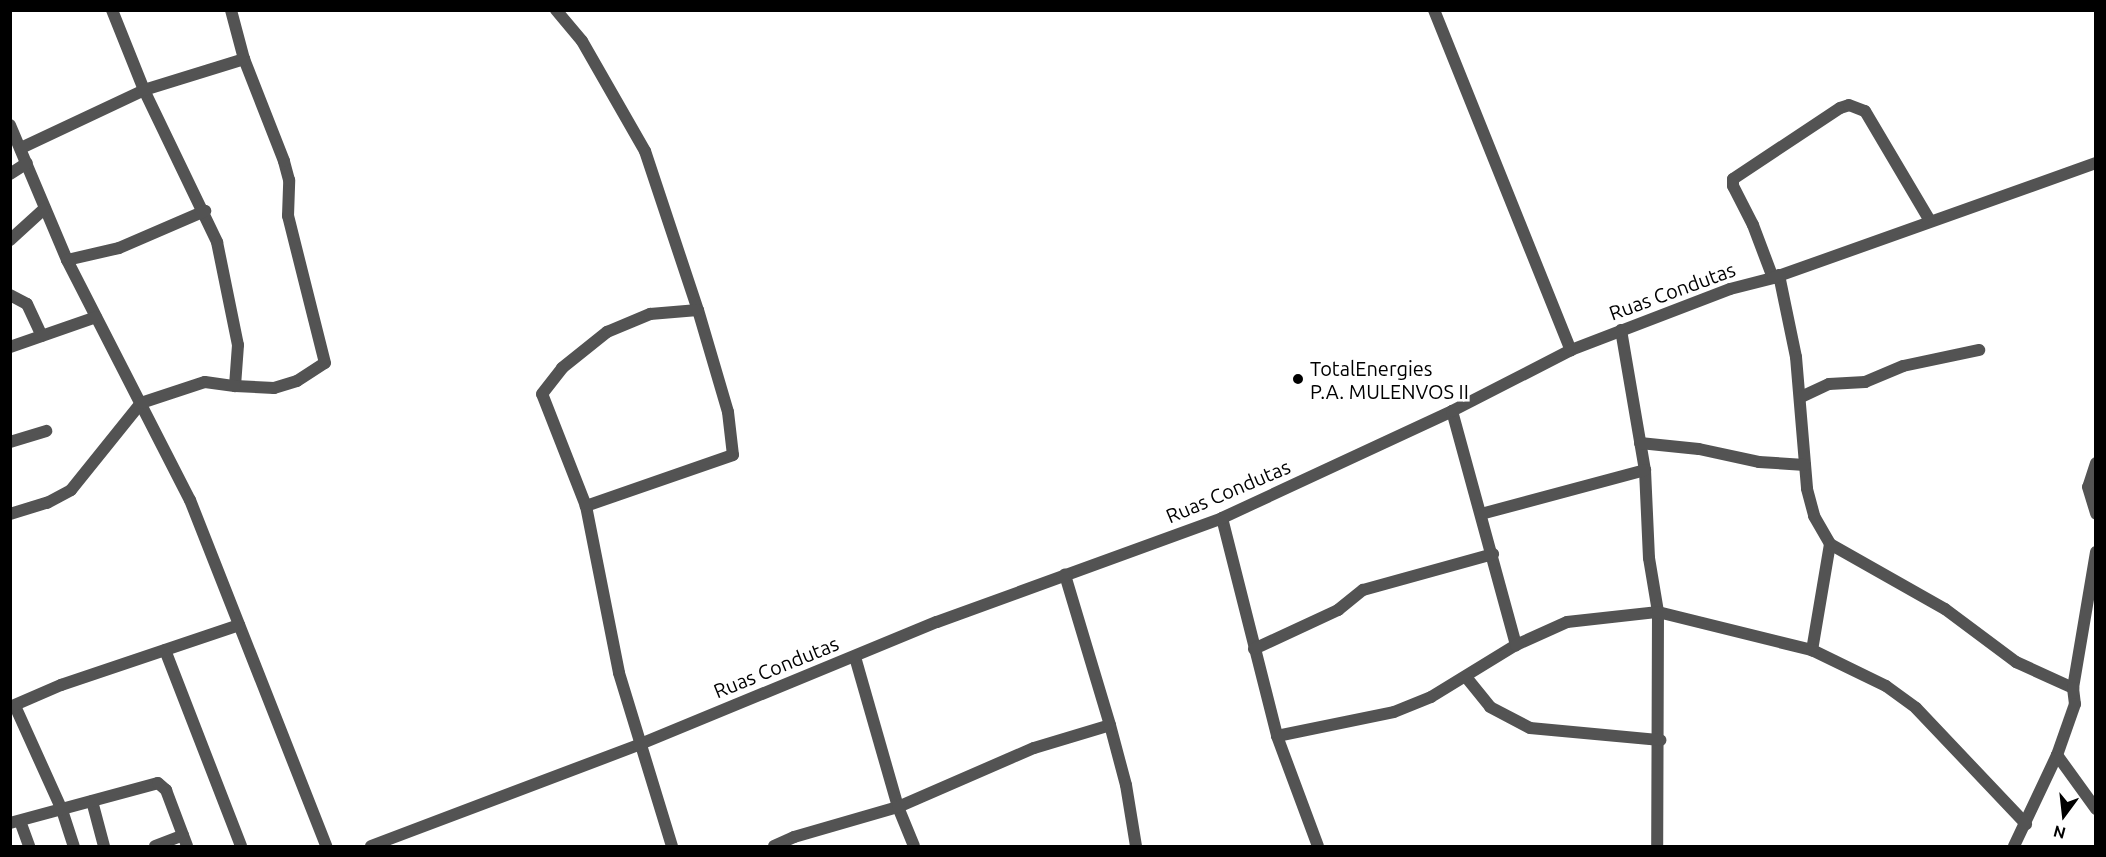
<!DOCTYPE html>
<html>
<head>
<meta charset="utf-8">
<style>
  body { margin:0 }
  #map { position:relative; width:2106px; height:857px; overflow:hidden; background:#fff; font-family:Ubuntu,sans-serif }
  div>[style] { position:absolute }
  .minor>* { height:12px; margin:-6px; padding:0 6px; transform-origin:6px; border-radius:6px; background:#535353 }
  .tertiary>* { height:12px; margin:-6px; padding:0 6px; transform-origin:6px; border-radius:6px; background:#535353 }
  .dots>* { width:16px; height:16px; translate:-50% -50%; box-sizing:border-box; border:3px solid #fff; border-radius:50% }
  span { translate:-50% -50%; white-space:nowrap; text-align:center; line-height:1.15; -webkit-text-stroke:5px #fff; paint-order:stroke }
  .street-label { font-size:20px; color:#000 }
  .poi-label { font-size:20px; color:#000 }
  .left { translate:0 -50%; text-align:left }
  .frame { position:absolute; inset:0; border:12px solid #000; pointer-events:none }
  .north { position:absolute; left:2034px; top:785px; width:60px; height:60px; -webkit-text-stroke:4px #fff; paint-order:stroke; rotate:195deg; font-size:16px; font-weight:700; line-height:24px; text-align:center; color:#000 }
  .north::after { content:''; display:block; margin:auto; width:21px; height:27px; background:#000; clip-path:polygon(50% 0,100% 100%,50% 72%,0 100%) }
</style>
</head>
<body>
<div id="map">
  <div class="minor">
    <div style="left:112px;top:10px;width:86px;rotate:68.2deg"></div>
    <div style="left:144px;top:90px;width:169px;rotate:64.3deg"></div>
    <div style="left:217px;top:242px;width:105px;rotate:78.5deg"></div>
    <div style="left:238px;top:345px;width:41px;rotate:94.2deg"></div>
    <div style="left:235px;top:386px;width:39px;rotate:3deg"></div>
    <div style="left:274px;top:388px;width:24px;rotate:-17deg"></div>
    <div style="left:297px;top:381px;width:33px;rotate:-33deg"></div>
    <div style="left:325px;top:363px;width:152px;rotate:-104.1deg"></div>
    <div style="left:288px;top:216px;width:36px;rotate:-88deg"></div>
    <div style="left:289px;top:180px;width:20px;rotate:-105deg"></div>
    <div style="left:284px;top:161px;width:110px;rotate:-111.4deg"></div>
    <div style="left:244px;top:59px;width:51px;rotate:-104.9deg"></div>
    <div style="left:556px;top:10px;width:40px;rotate:50deg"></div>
    <div style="left:582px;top:41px;width:127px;rotate:60.2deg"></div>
    <div style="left:645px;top:151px;width:168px;rotate:71.6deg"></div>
    <div style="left:698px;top:310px;width:106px;rotate:73.6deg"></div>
    <div style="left:728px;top:412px;width:43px;rotate:83.4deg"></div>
    <div style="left:733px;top:455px;width:156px;rotate:160.9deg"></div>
    <div style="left:586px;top:506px;width:170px;rotate:78.8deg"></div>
    <div style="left:619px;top:673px;width:181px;rotate:73deg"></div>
    <div style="left:1434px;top:10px;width:367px;rotate:68.1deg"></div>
    <div style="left:10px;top:125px;width:147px;rotate:67.1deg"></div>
    <div style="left:67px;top:260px;width:270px;rotate:62.9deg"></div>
    <div style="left:190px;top:500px;width:372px;rotate:68.5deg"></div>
    <div style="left:21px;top:148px;width:136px;rotate:-25.2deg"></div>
    <div style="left:144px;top:90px;width:105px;rotate:-17.2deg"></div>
    <div style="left:10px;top:174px;width:20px;rotate:-33deg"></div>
    <div style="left:10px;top:240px;width:47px;rotate:-42.4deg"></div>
    <div style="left:67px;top:260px;width:53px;rotate:-13deg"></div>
    <div style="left:119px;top:248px;width:94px;rotate:-23.3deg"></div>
    <div style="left:1779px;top:275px;width:84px;rotate:78.3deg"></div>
    <div style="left:1796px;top:357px;width:132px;rotate:85.2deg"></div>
    <div style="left:1807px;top:489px;width:28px;rotate:75deg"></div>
    <div style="left:1814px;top:516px;width:32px;rotate:60deg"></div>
    <div style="left:1830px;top:544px;width:108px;rotate:99.6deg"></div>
    <div style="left:1773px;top:278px;width:57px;rotate:-110.7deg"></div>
    <div style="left:1753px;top:225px;width:44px;rotate:-117.1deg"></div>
    <div style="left:1733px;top:186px;width:7px;rotate:-90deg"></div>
    <div style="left:1733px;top:179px;width:128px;rotate:-33.6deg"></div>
    <div style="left:1840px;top:108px;width:9px;rotate:-18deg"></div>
    <div style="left:1849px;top:105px;width:17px;rotate:21deg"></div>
    <div style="left:1865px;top:111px;width:128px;rotate:59.4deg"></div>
    <div style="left:10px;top:295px;width:19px;rotate:28deg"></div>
    <div style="left:27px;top:304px;width:35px;rotate:65deg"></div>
    <div style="left:1621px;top:330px;width:142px;rotate:80.3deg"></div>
    <div style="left:1645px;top:470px;width:88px;rotate:87.4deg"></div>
    <div style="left:1649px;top:558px;width:55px;rotate:80.5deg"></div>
    <div style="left:1658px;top:612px;width:234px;rotate:90.2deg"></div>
    <div style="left:10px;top:347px;width:91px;rotate:-19.2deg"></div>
    <div style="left:1801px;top:397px;width:31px;rotate:-25deg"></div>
    <div style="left:1829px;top:384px;width:36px;rotate:-3deg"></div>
    <div style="left:1865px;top:382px;width:41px;rotate:-22.8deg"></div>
    <div style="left:1903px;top:366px;width:78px;rotate:-11.9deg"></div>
    <div style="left:1452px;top:411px;width:243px;rotate:74.7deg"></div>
    <div style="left:10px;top:442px;width:38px;rotate:-17deg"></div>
    <div style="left:1640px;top:443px;width:59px;rotate:5.8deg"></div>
    <div style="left:1699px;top:449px;width:61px;rotate:12.2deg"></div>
    <div style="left:1759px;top:462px;width:46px;rotate:3.7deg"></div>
    <div style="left:2096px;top:463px;width:25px;rotate:108deg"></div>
    <div style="left:2088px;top:487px;width:28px;rotate:73deg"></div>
    <div style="left:586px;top:506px;width:120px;rotate:-111.4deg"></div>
    <div style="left:542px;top:394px;width:33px;rotate:-52deg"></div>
    <div style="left:562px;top:368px;width:58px;rotate:-38.7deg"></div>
    <div style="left:607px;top:332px;width:47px;rotate:-22.7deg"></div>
    <div style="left:650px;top:314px;width:48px;rotate:-4.8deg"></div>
    <div style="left:10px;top:514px;width:39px;rotate:-17deg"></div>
    <div style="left:47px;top:503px;width:27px;rotate:-28deg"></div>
    <div style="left:71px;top:490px;width:112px;rotate:-51.2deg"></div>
    <div style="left:141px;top:403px;width:67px;rotate:-18.2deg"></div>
    <div style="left:205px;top:382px;width:30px;rotate:8deg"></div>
    <div style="left:1481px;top:514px;width:170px;rotate:-15deg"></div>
    <div style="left:1222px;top:518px;width:225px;rotate:75.8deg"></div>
    <div style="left:1277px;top:736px;width:117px;rotate:69.6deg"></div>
    <div style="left:1830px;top:544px;width:132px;rotate:29.5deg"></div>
    <div style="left:1945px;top:609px;width:89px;rotate:36.7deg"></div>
    <div style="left:2016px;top:662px;width:63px;rotate:24.5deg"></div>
    <div style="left:2096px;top:552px;width:138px;rotate:99.6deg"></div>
    <div style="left:2073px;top:688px;width:16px;rotate:83deg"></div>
    <div style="left:2075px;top:704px;width:54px;rotate:109.4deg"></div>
    <div style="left:2057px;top:755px;width:67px;rotate:54.2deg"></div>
    <div style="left:1254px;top:649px;width:93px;rotate:-24.9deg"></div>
    <div style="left:1338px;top:610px;width:32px;rotate:-39deg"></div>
    <div style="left:1363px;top:590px;width:135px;rotate:-15.5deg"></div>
    <div style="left:165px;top:650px;width:210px;rotate:68.8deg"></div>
    <div style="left:855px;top:657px;width:156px;rotate:74deg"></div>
    <div style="left:898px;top:807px;width:42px;rotate:67.7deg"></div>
    <div style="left:1466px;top:677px;width:38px;rotate:51deg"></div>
    <div style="left:1490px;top:707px;width:45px;rotate:27.7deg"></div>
    <div style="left:1530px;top:728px;width:131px;rotate:5.3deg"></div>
    <div style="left:15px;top:706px;width:114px;rotate:65.7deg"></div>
    <div style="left:62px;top:810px;width:38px;rotate:72deg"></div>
    <div style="left:10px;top:707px;width:56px;rotate:-23.3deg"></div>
    <div style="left:61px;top:685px;width:188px;rotate:-18.6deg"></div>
    <div style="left:1110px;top:725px;width:62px;rotate:75.1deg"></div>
    <div style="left:1126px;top:785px;width:62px;rotate:80.7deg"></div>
    <div style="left:1277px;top:736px;width:119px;rotate:-11.6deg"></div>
    <div style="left:1394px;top:712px;width:40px;rotate:-22deg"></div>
    <div style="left:1431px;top:697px;width:100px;rotate:-31.5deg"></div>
    <div style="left:1516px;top:645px;width:56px;rotate:-24.3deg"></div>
    <div style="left:1567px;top:622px;width:92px;rotate:-6.3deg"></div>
    <div style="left:1658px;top:612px;width:159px;rotate:13.9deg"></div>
    <div style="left:1812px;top:650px;width:82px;rotate:25.9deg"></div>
    <div style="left:1886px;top:686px;width:37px;rotate:36deg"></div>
    <div style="left:1916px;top:708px;width:160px;rotate:46.5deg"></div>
    <div style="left:92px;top:801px;width:47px;rotate:75.1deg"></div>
    <div style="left:20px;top:821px;width:27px;rotate:70deg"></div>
    <div style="left:10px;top:823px;width:153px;rotate:-15.1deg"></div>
    <div style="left:158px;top:783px;width:11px;rotate:41deg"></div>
    <div style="left:166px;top:790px;width:60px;rotate:69.4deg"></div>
    <div style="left:155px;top:846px;width:30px;rotate:-21deg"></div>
    <div style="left:774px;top:846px;width:22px;rotate:-24deg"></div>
    <div style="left:794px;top:837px;width:108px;rotate:-16.1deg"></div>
    <div style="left:898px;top:807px;width:148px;rotate:-23.5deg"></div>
    <div style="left:1034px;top:748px;width:79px;rotate:-16.8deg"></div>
    <div style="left:1110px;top:725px;width:157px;rotate:-106.7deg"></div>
    <div style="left:2014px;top:846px;width:101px;rotate:-64.7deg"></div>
  </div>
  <div class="tertiary">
    <div style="left:371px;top:846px;width:285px;rotate:-20.7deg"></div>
    <div style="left:638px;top:745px;width:323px;rotate:-22.4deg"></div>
    <div style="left:937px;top:622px;width:303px;rotate:-20deg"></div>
    <div style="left:1222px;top:518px;width:254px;rotate:-24.9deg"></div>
    <div style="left:1452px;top:411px;width:134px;rotate:-27.1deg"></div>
    <div style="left:1571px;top:350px;width:170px;rotate:-21deg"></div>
    <div style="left:1730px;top:289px;width:44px;rotate:-14.3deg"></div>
    <div style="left:1773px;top:278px;width:343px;rotate:-19.6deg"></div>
  </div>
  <div class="dots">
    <div style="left:1298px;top:379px;background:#000"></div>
  </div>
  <div class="street-label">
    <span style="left:1672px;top:291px;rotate:-20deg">Ruas Condutas</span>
    <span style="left:1228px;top:491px;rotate:-23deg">Ruas Condutas</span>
    <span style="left:776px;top:667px;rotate:-22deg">Ruas Condutas</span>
  </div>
  <div class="poi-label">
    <span class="left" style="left:1310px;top:380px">TotalEnergies<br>P.A. MULENVOS II</span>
  </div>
  <div class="frame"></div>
  <div class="north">N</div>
</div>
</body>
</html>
